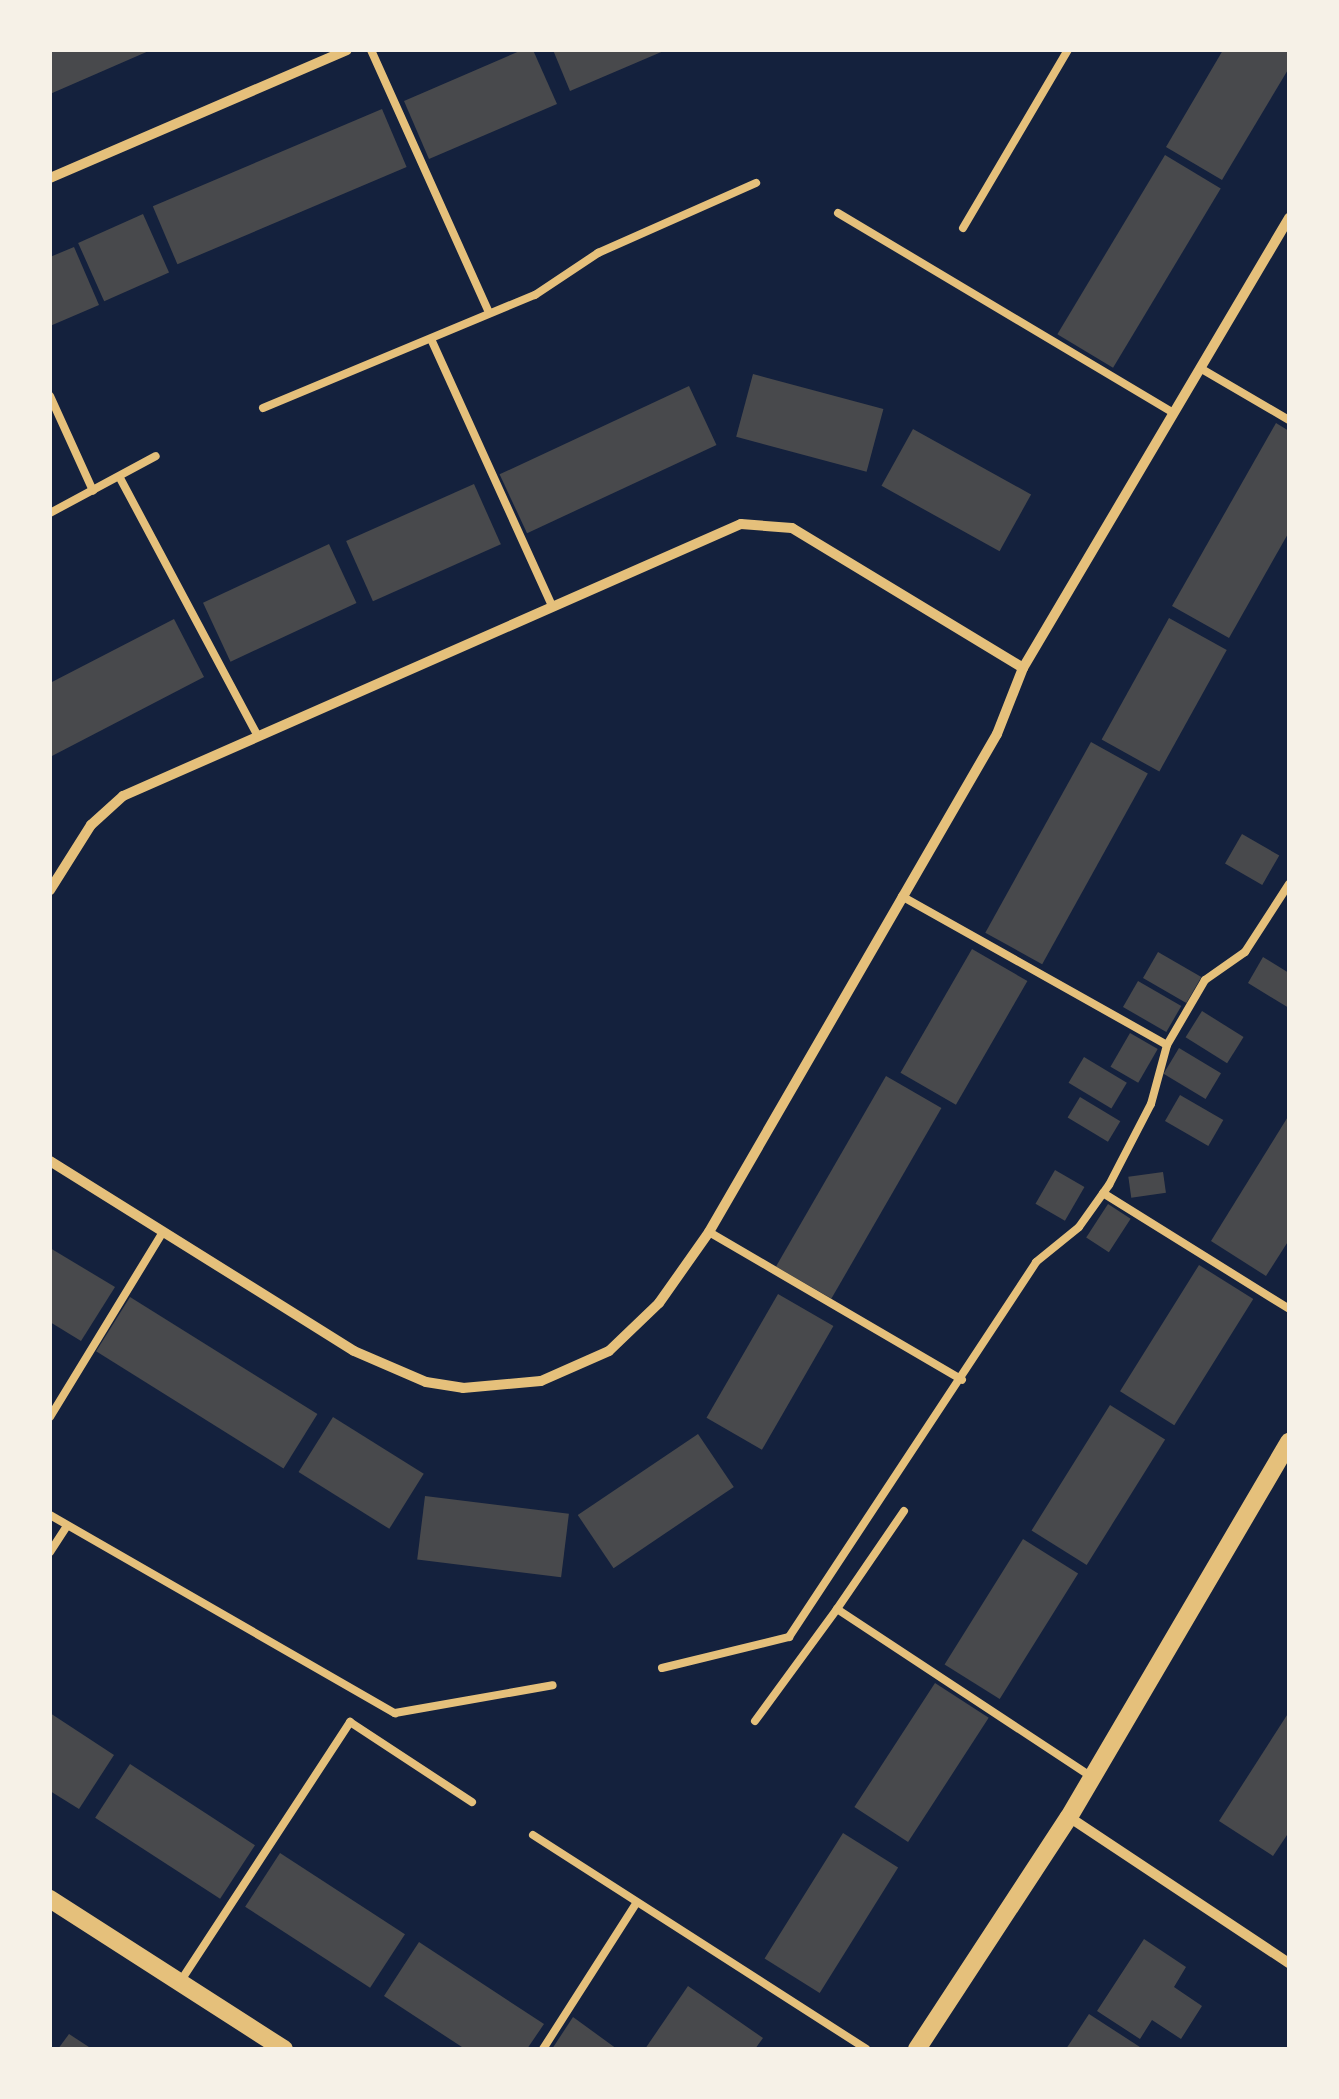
<!DOCTYPE html>
<html>
<head>
<meta charset="utf-8">
<style>
  body { margin:0 }
  #map { position:relative; width:1339px; height:2099px; overflow:hidden; background:#14213d; font-family:Inter,sans-serif }
  div>[style] { position:absolute }
  .building>* { inset:0; background:#48494c; transform-origin:0 0 }
  .service>* { height:8px; margin:-4px; padding:0 4px; transform-origin:4px; border-radius:4px; background:#e5c07b }
  .minor>* { height:10px; margin:-5px; padding:0 5px; transform-origin:5px; border-radius:5px; background:#e5c07b }
  .tertiary>* { height:18px; margin:-9px; padding:0 9px; transform-origin:9px; border-radius:9px; background:#e5c07b }
  span { translate:-50% -50%; white-space:nowrap; text-align:center; line-height:1.15; -webkit-text-stroke:8px #f6f1e7; paint-order:stroke }
  .frame { position:absolute; inset:0; border:52px solid #f6f1e7; pointer-events:none }
</style>
</head>
<body>
<div id="map">
  <div class="building">
    <div style="clip-path:polygon(50px 50px,151px 50px,50px 94px)"></div>
    <div style="clip-path:polygon(522px 50px,533px 50px,557px 104px,429px 159px,404px 101px)"></div>
    <div style="clip-path:polygon(553px 50px,666px 50px,570px 91px)"></div>
    <div style="clip-path:polygon(1223px 50px,1289px 50px,1289px 68px,1222px 180px,1166px 147px)"></div>
    <div style="left:382px;top:109px;width:63px;height:249px;rotate:67deg"></div>
    <div style="left:1165px;top:155px;width:65px;height:209px;rotate:31deg"></div>
    <div style="left:143px;top:214px;width:64px;height:71px;rotate:66deg"></div>
    <div style="clip-path:polygon(74px 247px,99px 305px,50px 326px,50px 257px)"></div>
    <div style="left:753px;top:374px;width:135px;height:65px;rotate:15deg"></div>
    <div style="left:689px;top:386px;width:65px;height:209px;rotate:65deg"></div>
    <div style="clip-path:polygon(1276px 423px,1289px 431px,1289px 532px,1229px 638px,1172px 606px)"></div>
    <div style="left:913px;top:429px;width:135px;height:65px;rotate:29deg"></div>
    <div style="left:474px;top:484px;width:66px;height:140px;rotate:66deg"></div>
    <div style="left:329px;top:544px;width:65px;height:139px;rotate:65deg"></div>
    <div style="left:1169px;top:618px;width:66px;height:139px;rotate:29deg"></div>
    <div style="clip-path:polygon(174px 619px,204px 677px,50px 757px,50px 683px)"></div>
    <div style="left:1091px;top:742px;width:65px;height:218px;rotate:29deg"></div>
    <div style="left:1242px;top:834px;width:43px;height:34px;rotate:30deg"></div>
    <div style="left:972px;top:949px;width:64px;height:143px;rotate:30deg"></div>
    <div style="left:1158px;top:952px;width:50px;height:30px;rotate:30deg"></div>
    <div style="clip-path:polygon(1263px 957px,1289px 973px,1289px 1008px,1248px 983px)"></div>
    <div style="left:1138px;top:981px;width:50px;height:30px;rotate:30deg"></div>
    <div style="left:1202px;top:1011px;width:49px;height:31px;rotate:32deg"></div>
    <div style="left:1130px;top:1033px;width:32px;height:39px;rotate:30deg"></div>
    <div style="left:1179px;top:1048px;width:49px;height:30px;rotate:31deg"></div>
    <div style="left:1084px;top:1057px;width:50px;height:30px;rotate:31deg"></div>
    <div style="left:886px;top:1076px;width:64px;height:220px;rotate:30deg"></div>
    <div style="left:1180px;top:1095px;width:50px;height:30px;rotate:30deg"></div>
    <div style="left:1080px;top:1097px;width:47px;height:24px;rotate:31deg"></div>
    <div style="clip-path:polygon(1289px 1115px,1289px 1240px,1266px 1276px,1211px 1241px)"></div>
    <div style="left:1055px;top:1170px;width:34px;height:39px;rotate:30deg"></div>
    <div style="left:1163px;top:1172px;width:21px;height:35px;rotate:82deg"></div>
    <div style="left:1108px;top:1204px;width:27px;height:40px;rotate:33deg"></div>
    <div style="clip-path:polygon(50px 1248px,115px 1287px,81px 1341px,50px 1322px)"></div>
    <div style="left:1199px;top:1265px;width:64px;height:149px;rotate:32deg"></div>
    <div style="left:778px;top:1294px;width:64px;height:143px;rotate:30deg"></div>
    <div style="left:130px;top:1297px;width:221px;height:64px;rotate:32deg"></div>
    <div style="left:1110px;top:1405px;width:65px;height:148px;rotate:32deg"></div>
    <div style="left:333px;top:1417px;width:107px;height:65px;rotate:32deg"></div>
    <div style="left:698px;top:1434px;width:64px;height:145px;rotate:56deg"></div>
    <div style="left:425px;top:1496px;width:145px;height:64px;rotate:7deg"></div>
    <div style="left:1023px;top:1539px;width:65px;height:148px;rotate:32deg"></div>
    <div style="left:935px;top:1683px;width:64px;height:148px;rotate:33deg"></div>
    <div style="clip-path:polygon(1289px 1712px,1289px 1832px,1273px 1856px,1219px 1821px)"></div>
    <div style="clip-path:polygon(50px 1713px,114px 1755px,79px 1809px,50px 1791px)"></div>
    <div style="left:130px;top:1764px;width:149px;height:64px;rotate:33deg"></div>
    <div style="left:843px;top:1833px;width:65px;height:148px;rotate:32deg"></div>
    <div style="left:280px;top:1853px;width:149px;height:64px;rotate:33deg"></div>
    <div style="clip-path:polygon(1144px 1939px,1186px 1967px,1174px 1987px,1202px 2006px,1181px 2039px,1152px 2020px,1140px 2039px,1097px 2011px)"></div>
    <div style="clip-path:polygon(419px 1942px,544px 2024px,527px 2049px,465px 2049px,384px 1996px)"></div>
    <div style="clip-path:polygon(688px 1986px,763px 2038px,755px 2049px,645px 2049px)"></div>
    <div style="clip-path:polygon(1089px 2014px,1143px 2049px,1066px 2049px)"></div>
    <div style="clip-path:polygon(573px 2017px,617px 2049px,552px 2049px)"></div>
    <div style="clip-path:polygon(69px 2034px,92px 2049px,58px 2049px)"></div>
  </div>
  <div class="service">
    <div style="left:371px;top:50px;width:288px;rotate:65.8deg"></div>
    <div style="left:838px;top:213px;width:389px;rotate:30.8deg"></div>
    <div style="left:963px;top:228px;width:207px;rotate:-59.5deg"></div>
    <div style="left:431px;top:339px;width:291px;rotate:65.6deg"></div>
    <div style="left:1200px;top:368px;width:103px;rotate:30.3deg"></div>
    <div style="left:50px;top:396px;width:104px;rotate:65.6deg"></div>
    <div style="left:263px;top:408px;width:295px;rotate:-22.6deg"></div>
    <div style="left:535px;top:295px;width:76px;rotate:-33.7deg"></div>
    <div style="left:598px;top:253px;width:173px;rotate:-23.9deg"></div>
    <div style="left:120px;top:478px;width:291px;rotate:61.9deg"></div>
    <div style="left:50px;top:513px;width:120px;rotate:-28.3deg"></div>
    <div style="left:1167px;top:1045px;width:75px;rotate:-59.7deg"></div>
    <div style="left:1205px;top:980px;width:49px;rotate:-35deg"></div>
    <div style="left:1245px;top:952px;width:81px;rotate:-57.1deg"></div>
    <div style="left:1103px;top:1193px;width:219px;rotate:31.9deg"></div>
    <div style="left:709px;top:1232px;width:293px;rotate:30.3deg"></div>
    <div style="left:50px;top:1417px;width:217px;rotate:-58.6deg"></div>
    <div style="left:904px;top:1511px;width:119px;rotate:124.4deg"></div>
    <div style="left:837px;top:1609px;width:305px;rotate:33.4deg"></div>
    <div style="left:50px;top:1515px;width:398px;rotate:29.9deg"></div>
    <div style="left:395px;top:1713px;width:160px;rotate:-10deg"></div>
    <div style="left:50px;top:1552px;width:31px;rotate:-57deg"></div>
    <div style="left:662px;top:1668px;width:131px;rotate:-13.7deg"></div>
    <div style="left:789px;top:1637px;width:449px;rotate:-56.6deg"></div>
    <div style="left:1036px;top:1262px;width:55px;rotate:-39.1deg"></div>
    <div style="left:1079px;top:1227px;width:52px;rotate:-54.5deg"></div>
    <div style="left:1109px;top:1185px;width:91px;rotate:-62.6deg"></div>
    <div style="left:1151px;top:1104px;width:61px;rotate:-74.8deg"></div>
    <div style="left:1167px;top:1045px;width:304px;rotate:-150.7deg"></div>
    <div style="left:755px;top:1721px;width:139px;rotate:-53.8deg"></div>
    <div style="left:533px;top:1835px;width:396px;rotate:32.7deg"></div>
    <div style="left:180px;top:1982px;width:311px;rotate:-56.8deg"></div>
    <div style="left:350px;top:1722px;width:146px;rotate:33.3deg"></div>
    <div style="left:543px;top:2049px;width:174px;rotate:-57.4deg"></div>
  </div>
  <div class="minor">
    <div style="left:50px;top:178px;width:323px;rotate:-23.3deg"></div>
    <div style="left:50px;top:890px;width:77px;rotate:-57.8deg"></div>
    <div style="left:91px;top:825px;width:43px;rotate:-42.2deg"></div>
    <div style="left:123px;top:796px;width:675px;rotate:-23.76deg"></div>
    <div style="left:741px;top:524px;width:51px;rotate:4.5deg"></div>
    <div style="left:792px;top:528px;width:270px;rotate:31.2deg"></div>
    <div style="left:50px;top:1161px;width:358px;rotate:32deg"></div>
    <div style="left:354px;top:1351px;width:78px;rotate:23.3deg"></div>
    <div style="left:426px;top:1382px;width:37px;rotate:9deg"></div>
    <div style="left:463px;top:1388px;width:78px;rotate:-5.1deg"></div>
    <div style="left:541px;top:1381px;width:74px;rotate:-23.8deg"></div>
    <div style="left:609px;top:1351px;width:69px;rotate:-43.8deg"></div>
    <div style="left:659px;top:1303px;width:87px;rotate:-54.8deg"></div>
    <div style="left:709px;top:1232px;width:575px;rotate:-59.96deg"></div>
    <div style="left:997px;top:734px;width:71px;rotate:-68.5deg"></div>
    <div style="left:1023px;top:668px;width:523px;rotate:-59.41deg"></div>
    <div style="left:1069px;top:1817px;width:264px;rotate:33.6deg"></div>
  </div>
  <div class="tertiary">
    <div style="left:50px;top:1899px;width:278px;rotate:32.7deg"></div>
    <div style="left:917px;top:2049px;width:277px;rotate:-56.8deg"></div>
    <div style="left:1069px;top:1817px;width:435px;rotate:-59.6deg"></div>
  </div>
  <div class="frame"></div>
</div>
</body>
</html>
